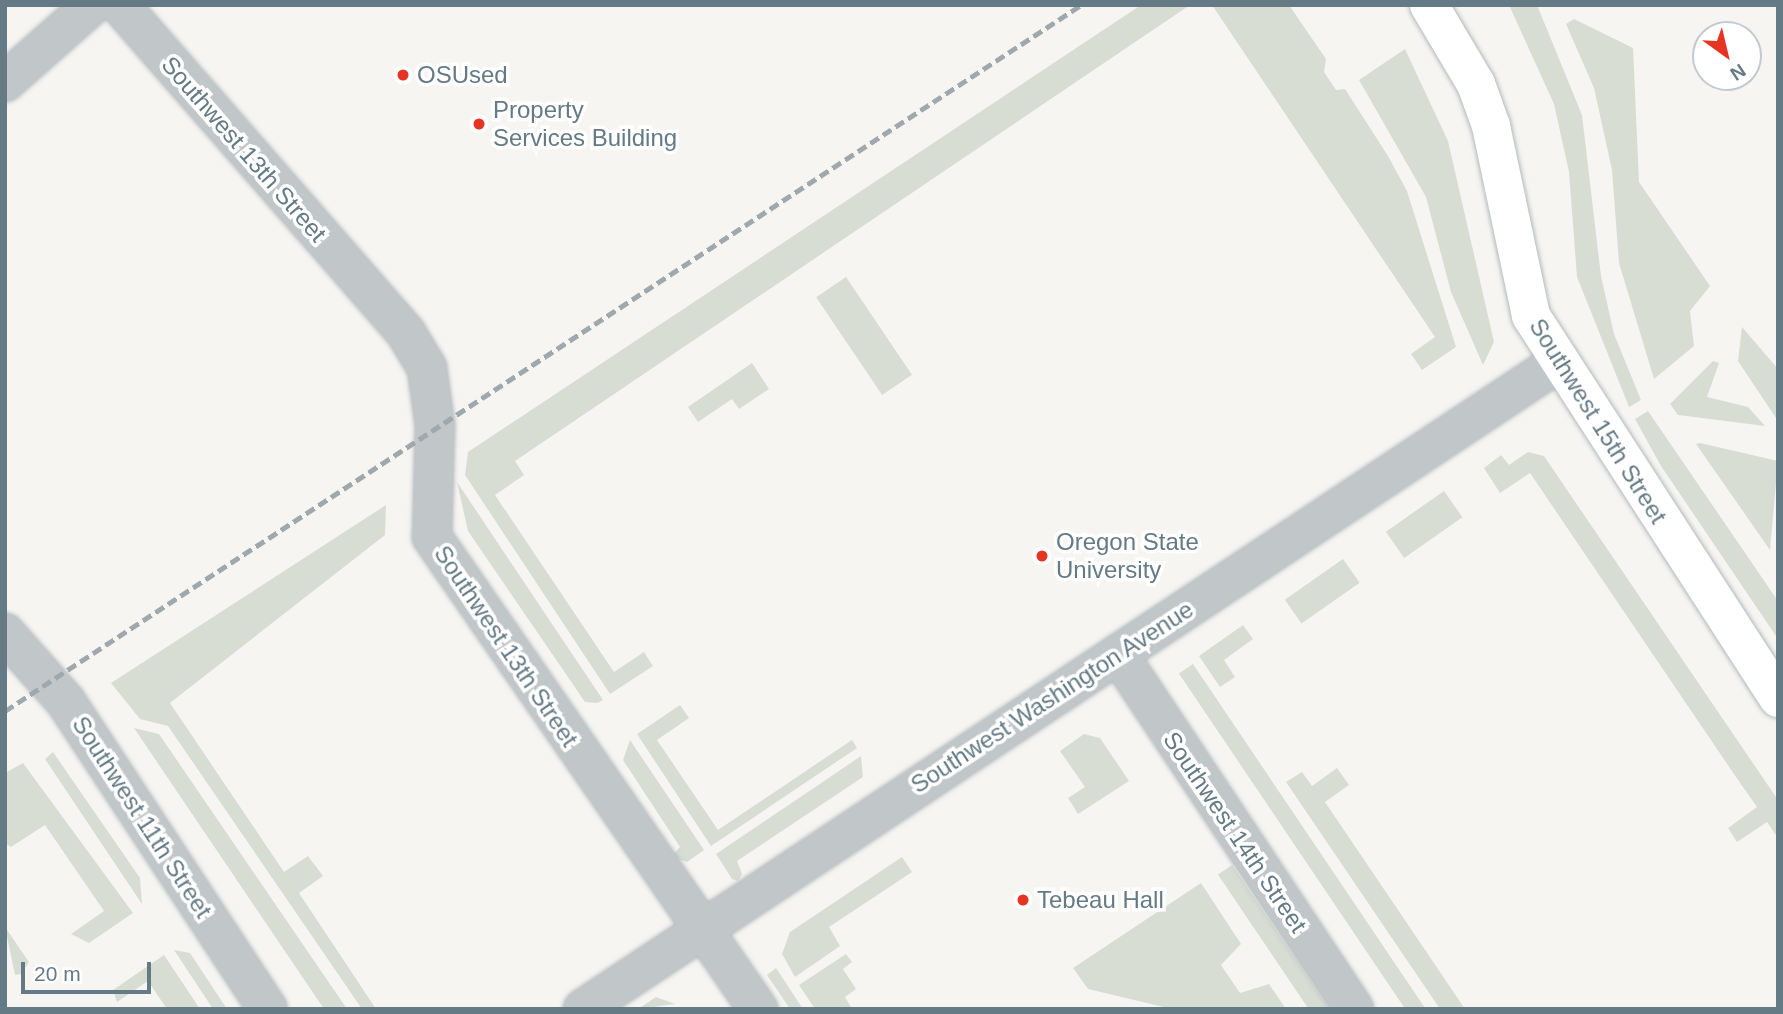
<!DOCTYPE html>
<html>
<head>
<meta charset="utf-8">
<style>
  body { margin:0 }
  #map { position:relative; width:1783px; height:1014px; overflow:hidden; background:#f6f5f2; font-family:Arial,sans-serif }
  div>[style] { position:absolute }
  .green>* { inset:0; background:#d8ddd3; transform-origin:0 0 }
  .roads { filter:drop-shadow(0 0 2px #b3babd) drop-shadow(0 0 2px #b3babd) }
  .minor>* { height:38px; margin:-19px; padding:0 19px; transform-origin:19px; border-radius:19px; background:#c1c6c8 }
  .secondary>* { height:38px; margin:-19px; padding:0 19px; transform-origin:19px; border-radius:19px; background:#fff }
  .rail>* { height:5px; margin-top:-2.5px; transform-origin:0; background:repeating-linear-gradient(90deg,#9fa8ac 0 10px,transparent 0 15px) }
  .dots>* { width:19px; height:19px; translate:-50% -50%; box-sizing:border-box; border:4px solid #fff; border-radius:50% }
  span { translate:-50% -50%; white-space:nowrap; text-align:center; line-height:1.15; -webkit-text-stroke:7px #fff; paint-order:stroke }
  .poi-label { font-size:24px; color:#647a84 }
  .left { translate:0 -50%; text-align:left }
  .street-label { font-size:24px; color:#647a84 }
  .frame { position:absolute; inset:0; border:7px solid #647a84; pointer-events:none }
  .north { position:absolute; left:1692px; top:21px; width:70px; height:70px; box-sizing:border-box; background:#fff; border:2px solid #c1cace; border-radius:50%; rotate:146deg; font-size:19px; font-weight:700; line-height:28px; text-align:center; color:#647a84 }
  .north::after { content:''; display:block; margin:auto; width:24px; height:32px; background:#e63322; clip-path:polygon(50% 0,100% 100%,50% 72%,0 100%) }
  .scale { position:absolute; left:21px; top:962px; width:130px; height:32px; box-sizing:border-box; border:4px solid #647a84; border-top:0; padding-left:9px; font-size:21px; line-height:24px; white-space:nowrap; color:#647a84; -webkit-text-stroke:5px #fff; paint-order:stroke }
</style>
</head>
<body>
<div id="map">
  <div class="green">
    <div style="clip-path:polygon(1141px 5px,1190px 5px,515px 461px,524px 475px,495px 495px,614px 672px,644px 652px,653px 666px,610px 694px,465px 475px,468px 452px)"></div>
    <div style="clip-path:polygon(1212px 5px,1289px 5px,1326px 59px,1324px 72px,1336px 90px,1345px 89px,1388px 156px,1407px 191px,1456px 347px,1422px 370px,1411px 354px,1435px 337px)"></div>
    <div style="clip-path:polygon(1509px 5px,1537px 5px,1582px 115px,1601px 276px,1614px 334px,1641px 400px,1629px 407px,1577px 277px,1569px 172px,1554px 104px)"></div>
    <div style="clip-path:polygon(1574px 19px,1633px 48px,1639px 182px,1710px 286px,1690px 311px,1694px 346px,1654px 379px,1619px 263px,1612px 170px,1594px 88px,1566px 24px)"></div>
    <div style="clip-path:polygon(1405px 49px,1448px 141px,1494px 342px,1483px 365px,1451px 292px,1426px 197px,1359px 80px)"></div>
    <div style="left:846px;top:277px;width:118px;height:36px;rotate:56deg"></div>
    <div style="clip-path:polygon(1742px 327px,1778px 369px,1778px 421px,1738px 361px)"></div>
    <div style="clip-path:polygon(1713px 361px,1719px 363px,1707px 397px,1748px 407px,1765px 426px,1678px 415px,1670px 404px)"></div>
    <div style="clip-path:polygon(752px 363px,769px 389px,739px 409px,732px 399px,698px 422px,688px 407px)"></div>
    <div style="clip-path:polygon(1648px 411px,1778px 601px,1778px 639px,1661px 466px,1635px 419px)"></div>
    <div style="clip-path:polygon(1700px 443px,1778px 461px,1770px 550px,1696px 444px)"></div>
    <div style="clip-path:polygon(1528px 452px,1544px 456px,1778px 800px,1778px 838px,1767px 822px,1737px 842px,1728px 828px,1757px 807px,1738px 780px,1530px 473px,1500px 493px,1484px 468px,1501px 455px,1509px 465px)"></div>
    <div style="clip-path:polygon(457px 482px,603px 700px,597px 703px,585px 702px,468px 531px)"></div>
    <div style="left:1444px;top:491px;width:32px;height:71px;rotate:55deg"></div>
    <div style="clip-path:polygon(386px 505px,385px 535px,170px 703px,284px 872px,308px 856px,323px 876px,299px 893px,376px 1009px,362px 1009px,168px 726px,140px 719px,111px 683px)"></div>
    <div style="left:1343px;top:559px;width:29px;height:71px;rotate:55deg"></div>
    <div style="clip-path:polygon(1243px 625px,1253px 639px,1224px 660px,1235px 677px,1220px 687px,1199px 656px)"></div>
    <div style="left:1193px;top:664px;width:417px;height:17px;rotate:56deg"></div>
    <div style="clip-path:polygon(680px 705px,689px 718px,657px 740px,718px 830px,852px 740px,857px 748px,711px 846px,637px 734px)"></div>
    <div style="clip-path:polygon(134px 728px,159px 734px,347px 1009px,324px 1009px)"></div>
    <div style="clip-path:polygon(1084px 734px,1100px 738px,1129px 781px,1078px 814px,1068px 798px,1085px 787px,1060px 751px)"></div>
    <div style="clip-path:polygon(630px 740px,704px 850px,687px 862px,671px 857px,680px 847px,623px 760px)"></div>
    <div style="clip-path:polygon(53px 752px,140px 878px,142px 904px,45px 759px)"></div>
    <div style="clip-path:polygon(861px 756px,863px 777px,737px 861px,742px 874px,738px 881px,732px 879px,716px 854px)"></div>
    <div style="clip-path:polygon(23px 763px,133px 913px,89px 943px,71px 934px,104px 911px,45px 825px,11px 847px,5px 843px,5px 773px)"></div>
    <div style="clip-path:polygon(1337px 768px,1349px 785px,1325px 802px,1465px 1009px,1440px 1009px,1286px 782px,1302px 772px,1312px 786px)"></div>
    <div style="clip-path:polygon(902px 857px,912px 872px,829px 927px,840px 946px,795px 977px,782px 954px,790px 932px)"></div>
    <div style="left:1232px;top:865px;width:174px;height:17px;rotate:56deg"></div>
    <div style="clip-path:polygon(1201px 883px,1241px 944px,1221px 965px,1240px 993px,1269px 984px,1286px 1009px,1172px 1009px,1088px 989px,1073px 968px)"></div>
    <div style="clip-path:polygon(5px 927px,29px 962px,21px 974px,15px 975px)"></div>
    <div style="clip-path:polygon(174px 950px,190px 953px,227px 1009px,213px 1009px)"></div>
    <div style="clip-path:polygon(846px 954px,852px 962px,843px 969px,856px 989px,845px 997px,852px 1009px,815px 1009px,799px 985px)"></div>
    <div style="clip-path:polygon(164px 955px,200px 1009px,167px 1009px,148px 981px,117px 1002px,113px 990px)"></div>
    <div style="clip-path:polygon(776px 968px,803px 1009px,790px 1009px,767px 975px)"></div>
    <div style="clip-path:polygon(656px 997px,675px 1004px,638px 1009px)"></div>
  </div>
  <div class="roads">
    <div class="minor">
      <div style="left:120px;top:5px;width:435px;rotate:48.9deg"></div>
      <div style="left:406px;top:333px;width:41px;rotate:59deg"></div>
      <div style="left:427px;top:368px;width:59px;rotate:82.1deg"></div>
      <div style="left:435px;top:426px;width:111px;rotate:91.5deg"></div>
      <div style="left:432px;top:537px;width:574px;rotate:55.37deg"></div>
      <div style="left:5px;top:82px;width:116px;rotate:-41.5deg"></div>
      <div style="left:5px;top:633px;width:92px;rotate:48.5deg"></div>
      <div style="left:66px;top:702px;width:367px;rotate:56.7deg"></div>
      <div style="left:1118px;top:654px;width:426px;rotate:56.4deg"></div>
      <div style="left:583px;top:1009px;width:1167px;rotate:-33.54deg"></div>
    </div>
    <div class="secondary">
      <div style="left:1429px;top:5px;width:92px;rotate:59.3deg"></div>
      <div style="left:1476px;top:84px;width:45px;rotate:70.3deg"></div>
      <div style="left:1491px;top:126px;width:194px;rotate:78.1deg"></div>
      <div style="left:1531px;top:316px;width:455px;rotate:57.1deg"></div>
    </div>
  </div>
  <div class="rail">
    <div style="left:5px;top:711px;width:1287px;rotate:-33.27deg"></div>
  </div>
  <div class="dots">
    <div style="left:403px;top:75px;background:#e63322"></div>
    <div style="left:479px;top:124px;background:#e63322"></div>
    <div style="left:1042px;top:556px;background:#e63322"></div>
    <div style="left:1023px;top:900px;background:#e63322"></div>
  </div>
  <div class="poi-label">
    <span class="left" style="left:417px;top:75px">OSUsed</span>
    <span class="left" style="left:493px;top:124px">Property<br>Services Building</span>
    <span class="left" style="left:1056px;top:556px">Oregon State<br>University</span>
    <span class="left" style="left:1037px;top:900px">Tebeau Hall</span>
  </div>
  <div class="street-label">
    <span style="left:244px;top:149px;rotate:49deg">Southwest 13th Street</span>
    <span style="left:1598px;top:421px;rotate:58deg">Southwest 15th Street</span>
    <span style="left:506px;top:646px;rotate:56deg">Southwest 13th Street</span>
    <span style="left:1052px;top:697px;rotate:-33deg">Southwest Washington Avenue</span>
    <span style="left:142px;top:817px;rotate:57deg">Southwest 11th Street</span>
    <span style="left:1235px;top:832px;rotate:56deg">Southwest 14th Street</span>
  </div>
  <div class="frame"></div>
  <div class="north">N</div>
  <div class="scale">20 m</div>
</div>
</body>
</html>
